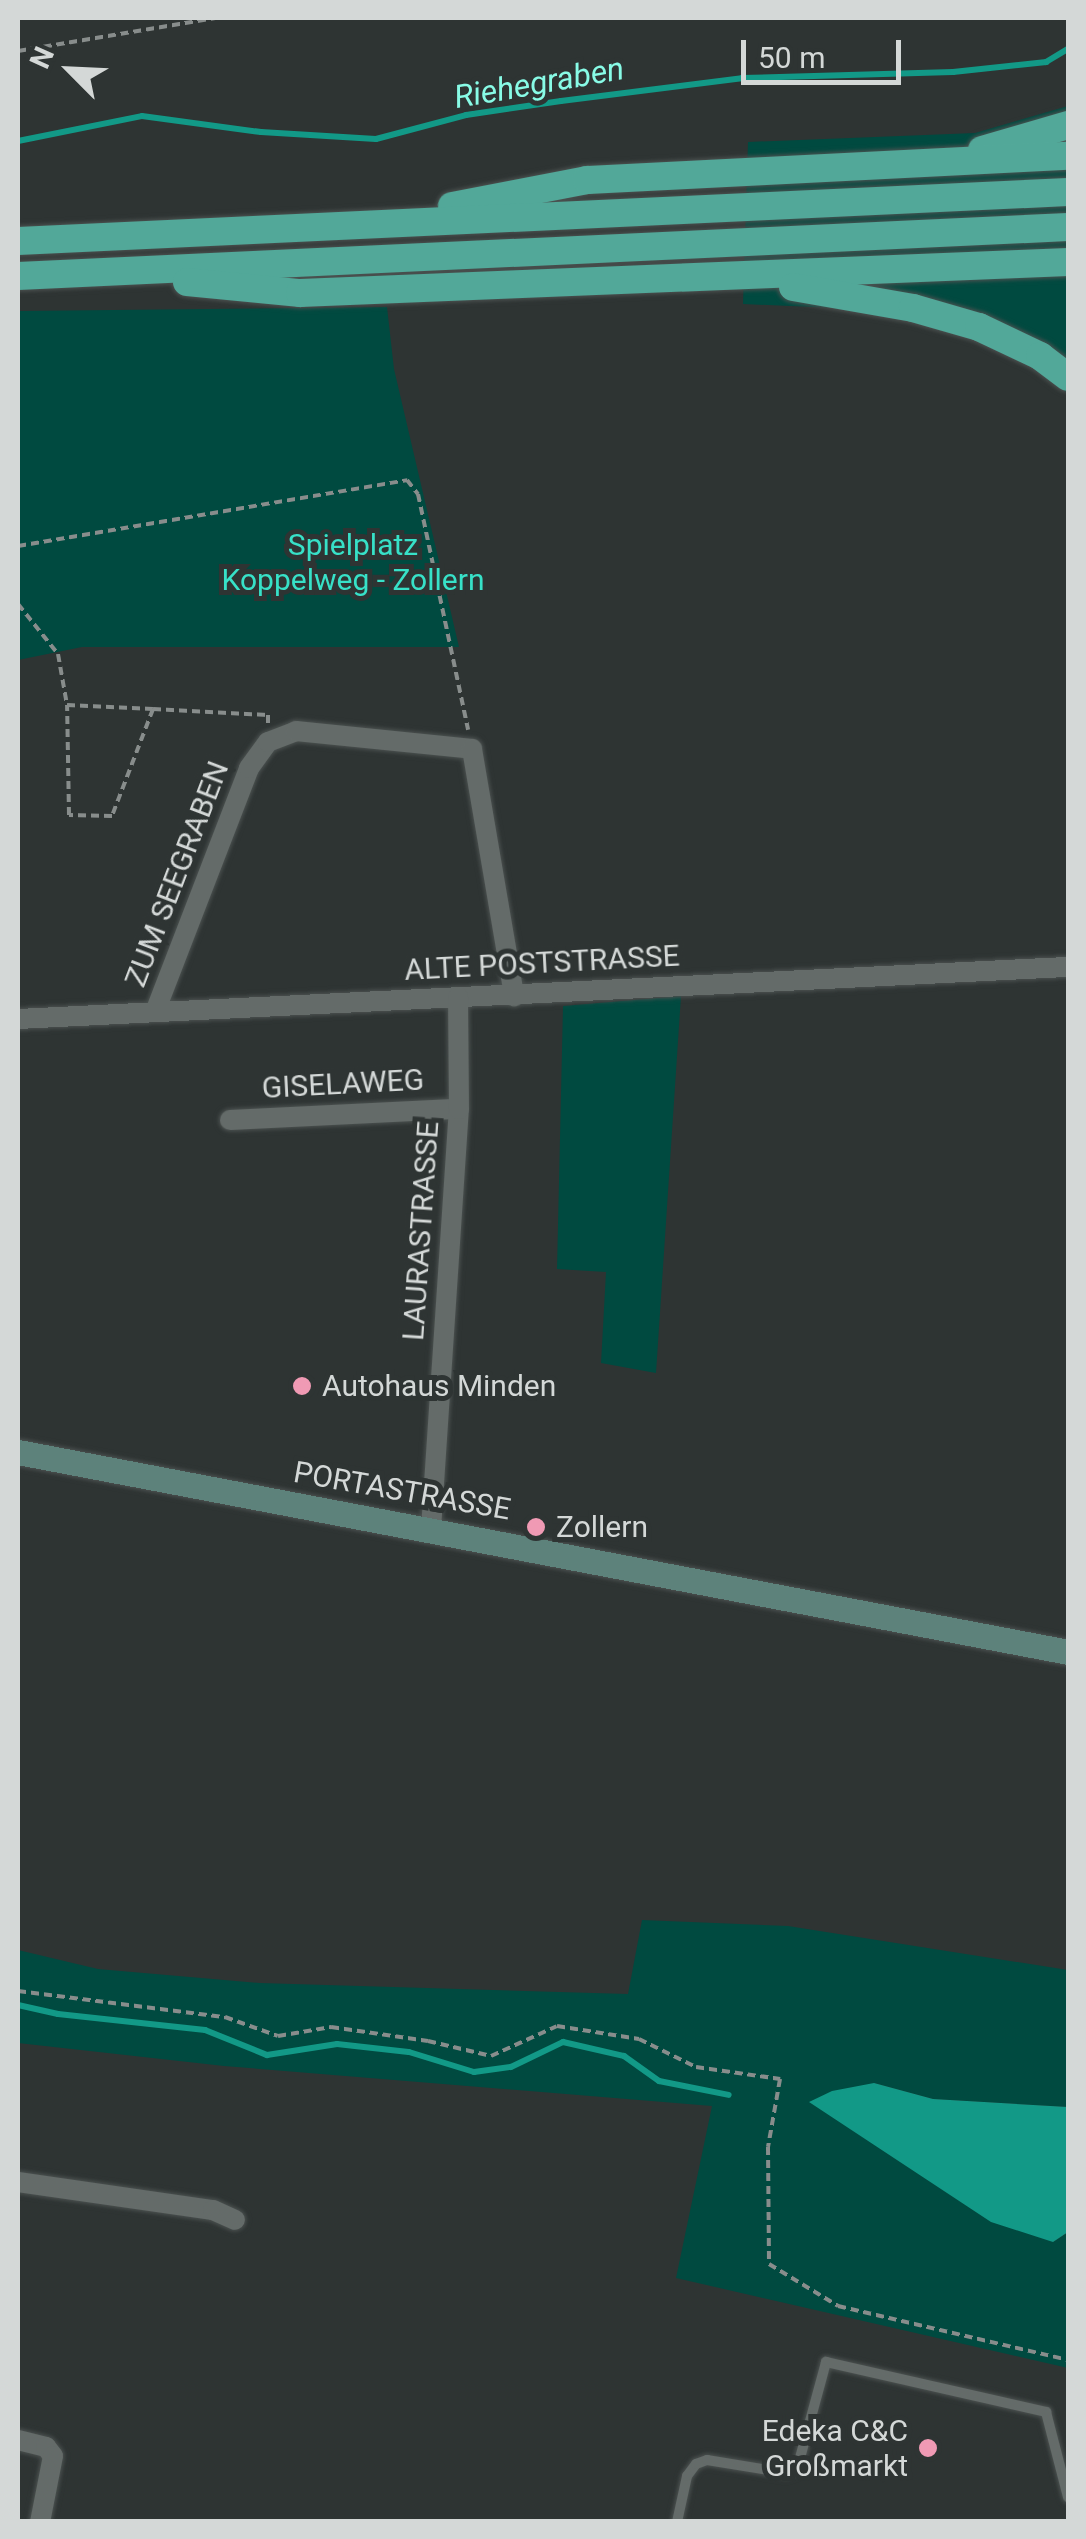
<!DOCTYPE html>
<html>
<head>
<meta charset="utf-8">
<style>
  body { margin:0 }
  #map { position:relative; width:1086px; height:2539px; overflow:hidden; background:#2e3433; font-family:Roboto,sans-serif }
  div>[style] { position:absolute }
  .green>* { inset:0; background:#004a40 }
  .water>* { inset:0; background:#129987 }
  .stream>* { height:6px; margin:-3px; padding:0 3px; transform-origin:3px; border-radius:3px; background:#129987 }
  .path>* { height:4px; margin-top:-2px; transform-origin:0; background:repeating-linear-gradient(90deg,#888d8c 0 8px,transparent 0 13px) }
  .roads { filter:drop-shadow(0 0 2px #4b5150) drop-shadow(0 0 2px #4b5150) }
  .service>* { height:10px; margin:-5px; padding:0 5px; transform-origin:5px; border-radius:5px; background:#646b69 }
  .minor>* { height:20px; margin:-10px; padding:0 10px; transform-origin:10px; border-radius:10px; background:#646b69 }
  .secondary>* { height:25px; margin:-12.5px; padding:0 12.5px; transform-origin:12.5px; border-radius:12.5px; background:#5d827b }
  .trunk>* { height:28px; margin:-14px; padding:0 14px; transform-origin:14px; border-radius:14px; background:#52a899 }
  .dots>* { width:28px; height:28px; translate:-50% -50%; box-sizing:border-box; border:5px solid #2e3433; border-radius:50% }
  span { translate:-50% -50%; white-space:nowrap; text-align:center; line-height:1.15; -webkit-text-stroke:10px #2e3433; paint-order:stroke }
  .park-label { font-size:30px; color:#37e1c8 }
  .street-label { font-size:30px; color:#d4d8d7 }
  .poi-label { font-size:30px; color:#d4d8d7 }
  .left { translate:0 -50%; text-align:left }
  .right { translate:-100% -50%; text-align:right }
  .water-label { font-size:32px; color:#88fbe6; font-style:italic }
  .frame { position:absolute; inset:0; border:20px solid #d4d8d7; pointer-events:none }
  .north { position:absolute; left:20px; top:20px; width:100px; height:100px; -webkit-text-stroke:8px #2e3433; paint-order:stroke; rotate:294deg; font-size:28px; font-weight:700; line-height:40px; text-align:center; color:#d4d8d7 }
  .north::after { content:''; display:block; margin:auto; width:35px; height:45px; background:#d4d8d7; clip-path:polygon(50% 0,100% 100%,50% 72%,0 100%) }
  .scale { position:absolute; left:741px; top:40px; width:160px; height:45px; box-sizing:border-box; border:5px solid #d4d8d7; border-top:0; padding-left:12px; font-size:30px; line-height:35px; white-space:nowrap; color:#d4d8d7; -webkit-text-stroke:8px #2e3433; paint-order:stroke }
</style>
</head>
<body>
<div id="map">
  <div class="green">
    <div style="clip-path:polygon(1068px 106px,1068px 394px,1039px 371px,989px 345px,928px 322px,860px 309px,743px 304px,748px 142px,975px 133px)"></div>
    <div style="clip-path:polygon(387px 307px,394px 369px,459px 647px,82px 647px,18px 660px,18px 311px)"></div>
    <div style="clip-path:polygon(681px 996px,656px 1373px,601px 1363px,606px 1272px,557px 1269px,563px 1006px)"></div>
    <div style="clip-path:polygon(642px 1920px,788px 1926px,1068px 1970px,1068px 2107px,933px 2099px,874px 2083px,1053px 2242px,1068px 2232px,1068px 2368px,676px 2278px,712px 2106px,224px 2066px,18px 2043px,18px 1950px,98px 1969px,260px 1983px,628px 1994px)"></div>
  </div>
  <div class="water">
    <div style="clip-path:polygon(874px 2083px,933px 2099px,1068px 2107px,1068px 2232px,1053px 2242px,991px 2222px,809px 2102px,832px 2091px)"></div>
  </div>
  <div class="stream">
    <div style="left:18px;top:141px;width:126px;rotate:-11.4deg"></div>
    <div style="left:142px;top:116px;width:120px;rotate:7.7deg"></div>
    <div style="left:261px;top:132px;width:115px;rotate:3.5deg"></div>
    <div style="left:376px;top:139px;width:93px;rotate:-14.9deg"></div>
    <div style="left:466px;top:115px;width:96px;rotate:-8.4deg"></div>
    <div style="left:561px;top:101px;width:182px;rotate:-7.2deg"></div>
    <div style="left:742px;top:78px;width:211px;rotate:-1.6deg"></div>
    <div style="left:953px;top:72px;width:94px;rotate:-6.1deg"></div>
    <div style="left:1046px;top:62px;width:26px;rotate:-31deg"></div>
    <div style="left:18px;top:2005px;width:41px;rotate:12.7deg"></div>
    <div style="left:58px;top:2014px;width:148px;rotate:6.2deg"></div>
    <div style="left:205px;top:2030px;width:67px;rotate:22deg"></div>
    <div style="left:267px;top:2055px;width:71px;rotate:-8.9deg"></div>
    <div style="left:337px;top:2044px;width:72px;rotate:6.3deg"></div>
    <div style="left:409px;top:2052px;width:68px;rotate:17.1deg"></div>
    <div style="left:474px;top:2072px;width:37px;rotate:-8deg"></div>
    <div style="left:511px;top:2067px;width:58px;rotate:-25.7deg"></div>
    <div style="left:563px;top:2042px;width:63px;rotate:12.9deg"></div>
    <div style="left:624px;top:2056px;width:43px;rotate:35.5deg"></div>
    <div style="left:659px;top:2081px;width:71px;rotate:11.3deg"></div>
  </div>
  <div class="path">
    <div style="left:18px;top:51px;width:200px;rotate:-9.5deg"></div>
    <div style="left:18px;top:546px;width:395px;rotate:-9.6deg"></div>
    <div style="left:407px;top:480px;width:18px;rotate:52deg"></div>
    <div style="left:418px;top:494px;width:241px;rotate:78deg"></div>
    <div style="left:18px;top:604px;width:64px;rotate:51.3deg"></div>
    <div style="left:58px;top:654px;width:52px;rotate:80deg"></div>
    <div style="left:153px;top:709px;width:115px;rotate:111deg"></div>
    <div style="left:112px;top:816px;width:43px;rotate:-178.7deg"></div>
    <div style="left:69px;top:815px;width:110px;rotate:-91deg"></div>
    <div style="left:67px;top:705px;width:86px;rotate:2.7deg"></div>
    <div style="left:153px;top:709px;width:115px;rotate:3deg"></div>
    <div style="left:268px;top:715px;width:8px;rotate:90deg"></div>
    <div style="left:18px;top:1991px;width:209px;rotate:7.2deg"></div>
    <div style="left:225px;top:2017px;width:56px;rotate:19.7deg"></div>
    <div style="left:278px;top:2036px;width:54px;rotate:-9.6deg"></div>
    <div style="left:331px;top:2027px;width:98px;rotate:8.2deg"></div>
    <div style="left:428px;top:2041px;width:65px;rotate:13.4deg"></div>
    <div style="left:491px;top:2056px;width:72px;rotate:-24.4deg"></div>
    <div style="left:557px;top:2026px;width:83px;rotate:9deg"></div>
    <div style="left:639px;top:2039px;width:64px;rotate:26.2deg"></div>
    <div style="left:696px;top:2067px;width:85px;rotate:8.1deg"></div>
    <div style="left:780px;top:2079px;width:69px;rotate:100deg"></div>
    <div style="left:768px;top:2147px;width:117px;rotate:89.5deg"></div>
    <div style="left:769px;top:2264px;width:81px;rotate:31.3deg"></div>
    <div style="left:838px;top:2306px;width:236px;rotate:13.2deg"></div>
  </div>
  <div class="roads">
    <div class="service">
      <div style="left:677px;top:2522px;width:47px;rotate:-77.7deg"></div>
      <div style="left:687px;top:2476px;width:15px;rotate:-53deg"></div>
      <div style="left:696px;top:2464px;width:12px;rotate:-20deg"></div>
      <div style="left:707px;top:2460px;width:80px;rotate:9.3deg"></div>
      <div style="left:786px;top:2473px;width:12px;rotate:-20deg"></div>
      <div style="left:797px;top:2469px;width:111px;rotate:-74.8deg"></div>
      <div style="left:826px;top:2362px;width:226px;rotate:12.8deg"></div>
      <div style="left:1046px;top:2412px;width:88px;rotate:75.5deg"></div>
    </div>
    <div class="minor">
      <div style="left:155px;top:1012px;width:261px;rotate:-68.9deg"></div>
      <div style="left:249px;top:768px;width:32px;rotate:-54deg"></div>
      <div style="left:268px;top:742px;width:30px;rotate:-21deg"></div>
      <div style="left:296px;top:731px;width:177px;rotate:5.8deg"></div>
      <div style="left:472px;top:749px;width:251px;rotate:80.3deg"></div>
      <div style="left:18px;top:1019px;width:1051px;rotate:-2.84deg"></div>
      <div style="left:230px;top:1120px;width:229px;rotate:-2.8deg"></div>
      <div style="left:431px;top:1529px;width:421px;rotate:-86.2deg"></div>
      <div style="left:459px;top:1109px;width:112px;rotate:-90.5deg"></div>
      <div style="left:18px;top:2182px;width:197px;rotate:8.2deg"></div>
      <div style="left:213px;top:2210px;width:24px;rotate:24deg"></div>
      <div style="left:18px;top:2440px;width:29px;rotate:14deg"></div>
      <div style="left:46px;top:2447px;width:11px;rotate:52deg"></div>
      <div style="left:53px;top:2456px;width:67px;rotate:101.1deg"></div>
    </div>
    <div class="secondary">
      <div style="left:18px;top:1452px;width:1069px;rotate:10.78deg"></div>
    </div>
    <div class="trunk">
      <div style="left:982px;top:150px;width:90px;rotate:-16.2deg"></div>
      <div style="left:452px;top:206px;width:137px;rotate:-10.9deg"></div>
      <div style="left:587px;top:180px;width:482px;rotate:-2.9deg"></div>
      <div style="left:18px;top:241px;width:1051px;rotate:-2.67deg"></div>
      <div style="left:18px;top:276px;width:1051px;rotate:-2.67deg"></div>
      <div style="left:187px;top:282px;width:114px;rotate:5.6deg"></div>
      <div style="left:300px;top:293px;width:769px;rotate:-2.31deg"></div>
      <div style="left:793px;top:287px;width:122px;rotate:9.9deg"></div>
      <div style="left:913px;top:308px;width:69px;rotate:16.1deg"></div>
      <div style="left:979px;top:327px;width:68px;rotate:25.4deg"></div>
      <div style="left:1040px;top:356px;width:35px;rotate:37deg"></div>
    </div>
  </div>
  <div class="dots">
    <div style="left:302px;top:1386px;background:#f09ab4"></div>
    <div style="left:536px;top:1527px;background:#f09ab4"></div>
    <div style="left:928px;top:2448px;background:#f09ab4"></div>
  </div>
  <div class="park-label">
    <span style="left:353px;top:562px">Spielplatz<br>Koppelweg - Zollern</span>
  </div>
  <div class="street-label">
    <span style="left:177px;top:874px;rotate:-69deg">ZUM SEEGRABEN</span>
    <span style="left:542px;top:963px;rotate:-3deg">ALTE POSTSTRASSE</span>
    <span style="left:343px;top:1084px;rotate:-3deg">GISELAWEG</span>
    <span style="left:421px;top:1231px;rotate:-86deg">LAURASTRASSE</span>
    <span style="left:402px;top:1491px;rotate:10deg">PORTASTRASSE</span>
  </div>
  <div class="poi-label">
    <span class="left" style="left:322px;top:1386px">Autohaus Minden</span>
    <span class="left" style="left:556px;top:1527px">Zollern</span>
    <span class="right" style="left:908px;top:2448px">Edeka C&amp;C<br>Großmarkt</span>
  </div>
  <div class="water-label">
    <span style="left:539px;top:83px;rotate:-10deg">Riehegraben</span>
  </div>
  <div class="frame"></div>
  <div class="north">N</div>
  <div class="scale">50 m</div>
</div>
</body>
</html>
